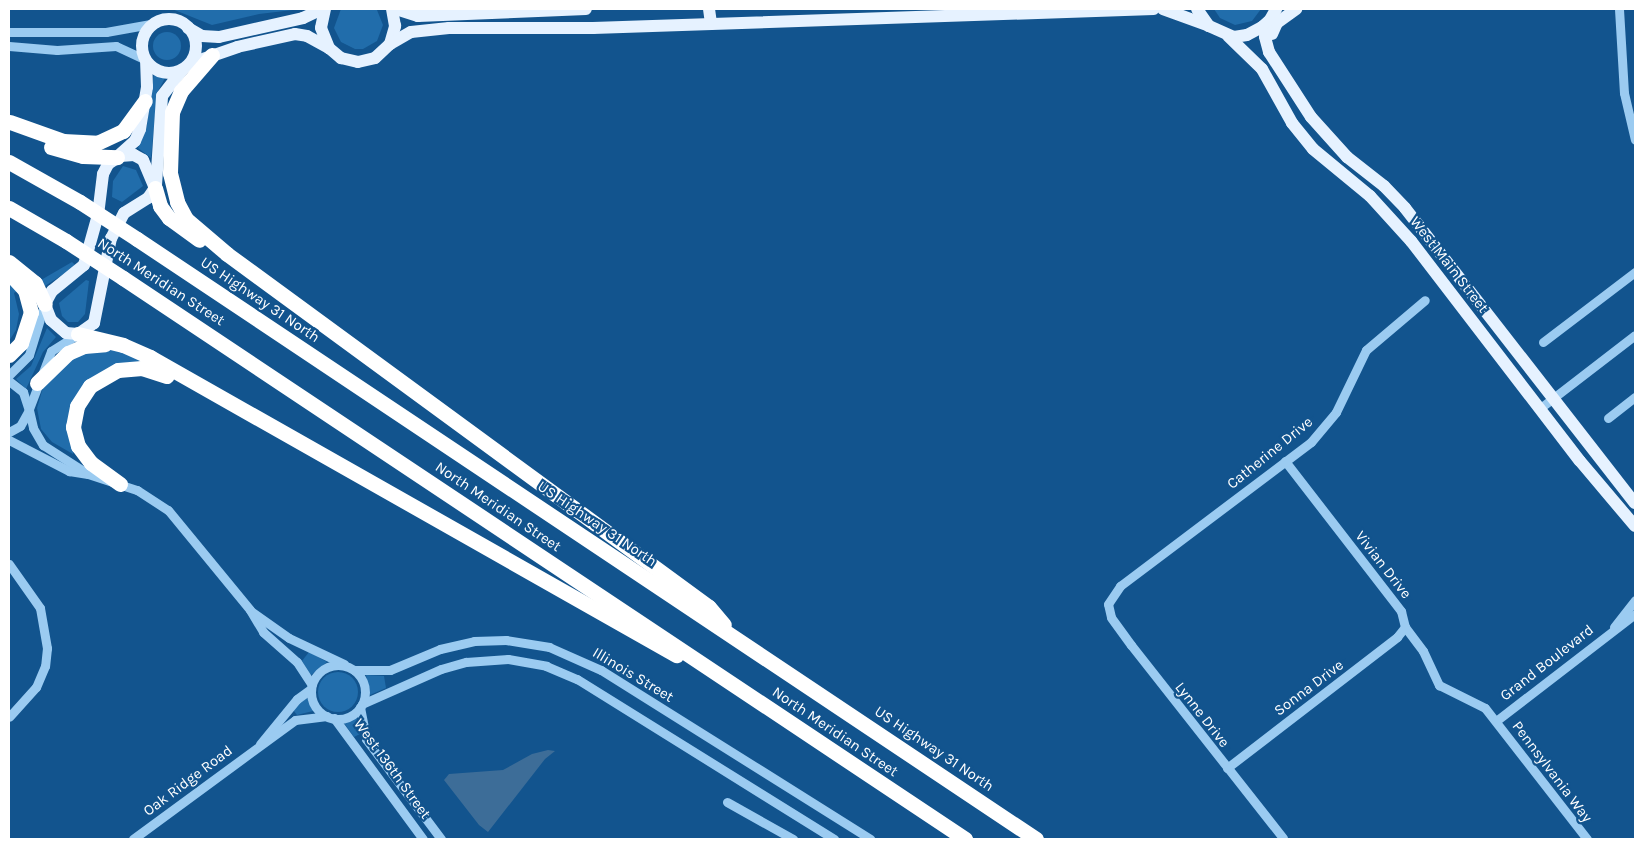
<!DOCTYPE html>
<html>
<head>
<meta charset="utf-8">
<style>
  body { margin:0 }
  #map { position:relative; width:1644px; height:848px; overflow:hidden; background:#12548e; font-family:Karla,sans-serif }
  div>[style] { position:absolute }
  .green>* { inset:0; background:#216dab }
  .round { border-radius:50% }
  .water>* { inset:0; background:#3d6d98 }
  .minor>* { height:9px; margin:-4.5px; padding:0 4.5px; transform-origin:4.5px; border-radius:4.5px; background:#9bcbf1 }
  .minor>.ring { margin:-4.5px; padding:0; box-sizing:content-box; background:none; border:9px solid #9bcbf1; border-radius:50% }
  .major>* { height:12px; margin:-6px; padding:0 6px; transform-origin:6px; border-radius:6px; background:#e6f2ff }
  .major>.ring { margin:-6px; padding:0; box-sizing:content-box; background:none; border:12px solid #e6f2ff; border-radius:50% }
  .highway>* { height:15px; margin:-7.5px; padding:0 7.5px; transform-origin:7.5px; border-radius:7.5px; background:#fff }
  .highway-bridge>* { height:15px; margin:-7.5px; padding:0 7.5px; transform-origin:7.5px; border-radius:7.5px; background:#fff }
  span { translate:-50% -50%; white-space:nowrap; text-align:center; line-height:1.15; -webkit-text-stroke:4.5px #12548e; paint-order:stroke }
  .street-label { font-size:15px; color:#fff }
  .frame { position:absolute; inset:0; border:10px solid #fff; pointer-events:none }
</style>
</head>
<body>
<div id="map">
  <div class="green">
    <div style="clip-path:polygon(172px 9px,293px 9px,293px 10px,259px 14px,212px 25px)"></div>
    <div style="clip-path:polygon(341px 9px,377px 10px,383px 25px,377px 41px,363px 49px,355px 49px,341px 42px,334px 28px)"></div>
    <div style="clip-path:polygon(1214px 9px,1261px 9px,1252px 21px,1235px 25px,1220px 18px)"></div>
    <div class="round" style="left:153px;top:32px;width:28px;height:28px"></div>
    <div style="clip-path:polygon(154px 73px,165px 78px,157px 93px,151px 158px,138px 148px,147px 125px)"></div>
    <div style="clip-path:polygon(123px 166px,136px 170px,143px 186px,122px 202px,112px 197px,113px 181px)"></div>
    <div style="clip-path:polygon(72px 262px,76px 266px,45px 286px,41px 280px)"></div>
    <div style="clip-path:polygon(9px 279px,19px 290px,14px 293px,19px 314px,16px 330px,9px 341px)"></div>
    <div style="clip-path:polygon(86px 280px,89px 281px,85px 314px,78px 322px,68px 322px,62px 316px,59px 303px)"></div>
    <div style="clip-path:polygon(47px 328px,56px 337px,43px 352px,26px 389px,16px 379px,31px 366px)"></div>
    <div style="clip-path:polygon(113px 348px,148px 363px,108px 368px,85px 383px,73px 454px,52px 442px,41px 429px,37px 408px,45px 381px,59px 367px,81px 353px)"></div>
    <div style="clip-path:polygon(309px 652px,327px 662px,311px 675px,302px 661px)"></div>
    <div class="round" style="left:318px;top:672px;width:40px;height:40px"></div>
    <div style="clip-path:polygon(366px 675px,384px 676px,386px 688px,370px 695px)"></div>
    <div style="clip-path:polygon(306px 696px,313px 711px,297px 715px,293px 710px)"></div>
    <div style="clip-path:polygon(357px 717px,360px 734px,354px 737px,344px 723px)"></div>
  </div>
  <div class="water">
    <div style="clip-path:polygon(548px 750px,555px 751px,545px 759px,488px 832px,479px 825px,444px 780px,449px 774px,503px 770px,532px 754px)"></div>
  </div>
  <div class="minor">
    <div style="left:1619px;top:9px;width:84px;rotate:86.6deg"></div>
    <div style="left:1624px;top:93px;width:48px;rotate:76.8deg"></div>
    <div style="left:9px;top:32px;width:97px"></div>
    <div style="left:106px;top:32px;width:51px;rotate:-10.2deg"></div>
    <div style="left:9px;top:46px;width:48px;rotate:4.8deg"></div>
    <div style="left:57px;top:50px;width:59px;rotate:-3.9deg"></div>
    <div style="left:116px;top:46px;width:33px;rotate:25deg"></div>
    <div style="left:1543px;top:342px;width:116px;rotate:-37.3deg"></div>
    <div style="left:9px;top:375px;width:28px;rotate:-45deg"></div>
    <div style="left:29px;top:355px;width:51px;rotate:-73deg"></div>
    <div style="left:9px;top:381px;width:18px;rotate:38deg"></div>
    <div style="left:23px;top:392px;width:19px;rotate:72deg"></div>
    <div style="left:29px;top:410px;width:18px;rotate:119deg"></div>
    <div style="left:20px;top:426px;width:13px;rotate:151deg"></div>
    <div style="left:29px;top:409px;width:62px;rotate:-69.2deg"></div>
    <div style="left:51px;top:351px;width:31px;rotate:-32deg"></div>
    <div style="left:1539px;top:409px;width:121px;rotate:-37.6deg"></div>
    <div style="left:29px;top:410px;width:18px;rotate:77deg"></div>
    <div style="left:33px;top:428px;width:20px;rotate:60deg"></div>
    <div style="left:43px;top:445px;width:50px;rotate:32.7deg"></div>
    <div style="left:1608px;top:418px;width:34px;rotate:-38deg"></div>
    <div style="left:9px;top:440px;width:68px;rotate:27.3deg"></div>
    <div style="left:69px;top:471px;width:19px;rotate:9deg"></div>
    <div style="left:88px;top:474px;width:52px;rotate:18.1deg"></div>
    <div style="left:137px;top:490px;width:37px;rotate:33deg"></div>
    <div style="left:168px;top:510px;width:129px;rotate:50.6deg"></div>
    <div style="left:250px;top:610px;width:26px;rotate:59deg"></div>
    <div style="left:263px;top:632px;width:45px;rotate:41.4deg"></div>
    <div style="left:297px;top:662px;width:27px;rotate:57deg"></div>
    <div style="left:1285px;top:461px;width:190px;rotate:52.3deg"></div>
    <div style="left:1401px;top:611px;width:16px;rotate:76deg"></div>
    <div style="left:1405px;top:627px;width:30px;rotate:53deg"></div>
    <div style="left:1423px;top:651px;width:38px;rotate:65deg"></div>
    <div style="left:1439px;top:685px;width:51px;rotate:26.6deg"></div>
    <div style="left:1485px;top:708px;width:166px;rotate:52.1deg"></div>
    <div style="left:9px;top:564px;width:54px;rotate:54.8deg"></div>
    <div style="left:40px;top:608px;width:41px;rotate:80.1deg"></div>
    <div style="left:47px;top:648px;width:18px;rotate:96deg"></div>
    <div style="left:45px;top:666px;width:23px;rotate:113deg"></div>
    <div style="left:36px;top:687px;width:40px;rotate:132deg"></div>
    <div style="left:252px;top:612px;width:45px;rotate:35.1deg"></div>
    <div style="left:289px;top:638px;width:61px;rotate:25.3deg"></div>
    <div style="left:1614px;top:627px;width:34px;rotate:-52deg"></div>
    <div class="ring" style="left:311px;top:665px;width:45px;height:45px"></div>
    <div style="left:354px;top:670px;width:36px"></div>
    <div style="left:390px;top:670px;width:54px;rotate:-22.8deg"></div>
    <div style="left:440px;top:649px;width:35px;rotate:-13deg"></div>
    <div style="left:474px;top:641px;width:32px;rotate:-2deg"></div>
    <div style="left:506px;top:640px;width:44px;rotate:9.2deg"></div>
    <div style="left:549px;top:647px;width:57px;rotate:23.9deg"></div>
    <div style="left:601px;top:670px;width:318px;rotate:32.1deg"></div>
    <div style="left:362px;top:704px;width:86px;rotate:-23.9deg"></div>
    <div style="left:441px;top:669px;width:26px;rotate:-16deg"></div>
    <div style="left:466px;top:662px;width:42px;rotate:-4.1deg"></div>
    <div style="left:508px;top:659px;width:39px;rotate:10deg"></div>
    <div style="left:546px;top:666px;width:34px;rotate:23deg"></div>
    <div style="left:577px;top:679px;width:303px;rotate:31.9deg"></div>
    <div style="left:360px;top:707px;width:33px;rotate:79deg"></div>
    <div style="left:366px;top:739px;width:125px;rotate:53.1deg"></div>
    <div style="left:334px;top:718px;width:150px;rotate:53.7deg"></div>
    <div style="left:1496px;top:721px;width:175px;rotate:-37.6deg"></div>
    <div style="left:260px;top:744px;width:58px;rotate:-50.6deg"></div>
    <div style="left:297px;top:699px;width:17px;rotate:-36deg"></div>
    <div style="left:1227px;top:768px;width:215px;rotate:-37.6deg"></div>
    <div style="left:1397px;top:637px;width:13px;rotate:-51deg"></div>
    <div style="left:727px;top:802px;width:76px;rotate:29.3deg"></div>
    <div style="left:1283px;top:838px;width:246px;rotate:-128.2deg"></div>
    <div style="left:1131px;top:645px;width:34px;rotate:-126deg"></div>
    <div style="left:1111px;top:617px;width:13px;rotate:-103deg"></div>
    <div style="left:1108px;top:604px;width:22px;rotate:-56deg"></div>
    <div style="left:1120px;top:586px;width:239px;rotate:-37deg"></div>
    <div style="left:1311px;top:442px;width:39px;rotate:-50deg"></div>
    <div style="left:1336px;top:412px;width:69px;rotate:-64.2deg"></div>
    <div style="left:1366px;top:350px;width:77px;rotate:-40.3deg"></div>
    <div style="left:133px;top:839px;width:201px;rotate:-36.3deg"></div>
    <div style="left:295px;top:720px;width:32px;rotate:-7deg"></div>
  </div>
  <div class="major">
    <div style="left:325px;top:9px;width:19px;rotate:102deg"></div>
    <div style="left:321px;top:28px;width:22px;rotate:68deg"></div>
    <div style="left:329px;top:48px;width:16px;rotate:40deg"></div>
    <div style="left:341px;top:58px;width:17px;rotate:13deg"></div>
    <div style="left:358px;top:62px;width:17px;rotate:-13deg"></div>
    <div style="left:375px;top:58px;width:21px;rotate:-43deg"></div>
    <div style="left:390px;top:44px;width:19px;rotate:-74deg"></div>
    <div style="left:395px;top:26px;width:17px;rotate:-100deg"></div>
    <div style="left:396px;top:9px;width:23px;rotate:18deg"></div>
    <div style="left:418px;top:16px;width:168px;rotate:-2.4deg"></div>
    <div style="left:709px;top:9px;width:15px;rotate:82deg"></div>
    <div style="left:1163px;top:9px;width:47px;rotate:20deg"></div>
    <div style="left:1197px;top:9px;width:21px;rotate:55deg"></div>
    <div style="left:1209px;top:26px;width:27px;rotate:24deg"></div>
    <div style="left:1234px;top:37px;width:13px;rotate:-9deg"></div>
    <div style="left:1247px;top:35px;width:17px;rotate:-28deg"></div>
    <div style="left:1262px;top:27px;width:11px;rotate:-41deg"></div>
    <div style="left:1270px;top:20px;width:13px;rotate:-61deg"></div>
    <div class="ring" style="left:142px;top:19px;width:42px;height:42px"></div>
    <div style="left:1268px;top:22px;width:15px;rotate:101deg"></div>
    <div style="left:1265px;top:37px;width:16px;rotate:75deg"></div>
    <div style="left:1269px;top:52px;width:77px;rotate:57.1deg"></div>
    <div style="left:1311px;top:117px;width:54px;rotate:48deg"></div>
    <div style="left:1347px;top:157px;width:47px;rotate:38.1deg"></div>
    <div style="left:1384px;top:186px;width:30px;rotate:46deg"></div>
    <div style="left:1405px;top:208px;width:374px;rotate:52.1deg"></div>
    <div style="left:188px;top:28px;width:16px;rotate:30deg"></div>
    <div style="left:202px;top:36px;width:17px;rotate:3deg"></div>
    <div style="left:219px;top:37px;width:86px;rotate:-12.7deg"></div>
    <div style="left:303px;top:18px;width:21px;rotate:-25deg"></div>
    <div style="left:1272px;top:34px;width:12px;rotate:-66deg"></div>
    <div style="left:1277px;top:23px;width:24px;rotate:-36deg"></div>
    <div style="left:1228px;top:36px;width:47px;rotate:44.1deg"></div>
    <div style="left:1262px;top:69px;width:62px;rotate:60.9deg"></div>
    <div style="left:1292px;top:123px;width:33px;rotate:51deg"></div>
    <div style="left:1313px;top:149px;width:74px;rotate:39.5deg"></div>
    <div style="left:1370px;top:196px;width:61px;rotate:47.7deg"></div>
    <div style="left:1411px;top:241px;width:277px;rotate:52.5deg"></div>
    <div style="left:1580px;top:461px;width:85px;rotate:49.8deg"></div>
    <div style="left:390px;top:44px;width:24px;rotate:-30deg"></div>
    <div style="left:411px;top:32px;width:38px;rotate:-6deg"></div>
    <div style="left:449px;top:28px;width:144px"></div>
    <div style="left:593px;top:28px;width:561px;rotate:-1.94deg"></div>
    <div style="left:203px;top:59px;width:36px;rotate:-19deg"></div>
    <div style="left:237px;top:47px;width:59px;rotate:-12.6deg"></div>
    <div style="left:295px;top:34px;width:12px;rotate:9deg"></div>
    <div style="left:307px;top:36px;width:25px;rotate:29deg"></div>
    <div style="left:120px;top:156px;width:14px;rotate:-4deg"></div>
    <div style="left:134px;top:155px;width:10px;rotate:29deg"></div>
    <div style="left:143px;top:160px;width:30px;rotate:67deg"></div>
    <div style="left:155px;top:188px;width:12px;rotate:125deg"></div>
    <div style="left:148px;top:198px;width:28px;rotate:148deg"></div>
    <div style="left:124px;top:213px;width:28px;rotate:117deg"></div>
    <div style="left:111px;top:238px;width:87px;rotate:101.3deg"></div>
    <div style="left:94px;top:323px;width:19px;rotate:145deg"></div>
    <div style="left:78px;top:334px;width:12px;rotate:-175deg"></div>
    <div style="left:66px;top:333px;width:20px;rotate:-139deg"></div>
    <div style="left:51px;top:320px;width:17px;rotate:-111deg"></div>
    <div style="left:45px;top:304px;width:15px;rotate:-62deg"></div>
    <div style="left:52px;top:291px;width:41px;rotate:-39.1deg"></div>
    <div style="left:84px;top:265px;width:52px;rotate:-74.4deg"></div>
    <div style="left:98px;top:215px;width:41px;rotate:-83deg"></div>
    <div style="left:103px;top:174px;width:11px;rotate:-63deg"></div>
    <div style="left:108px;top:164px;width:14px;rotate:-34deg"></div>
    <div style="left:117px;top:157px;width:24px;rotate:-42deg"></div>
    <div style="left:135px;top:141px;width:13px;rotate:-67deg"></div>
    <div style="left:140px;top:129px;width:43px;rotate:-80.5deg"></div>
    <div style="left:147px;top:87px;width:26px;rotate:-92deg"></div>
    <div style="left:156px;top:185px;width:89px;rotate:-86.1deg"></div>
    <div style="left:162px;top:96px;width:33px;rotate:-52deg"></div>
  </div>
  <div class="highway">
    <div style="left:212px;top:55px;width:48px;rotate:130.7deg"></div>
    <div style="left:181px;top:91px;width:23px;rotate:113deg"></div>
    <div style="left:172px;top:112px;width:61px;rotate:91.9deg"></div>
    <div style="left:170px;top:173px;width:30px;rotate:76deg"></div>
    <div style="left:177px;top:202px;width:19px;rotate:62deg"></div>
    <div style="left:186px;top:219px;width:54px;rotate:40.5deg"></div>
    <div style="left:227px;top:254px;width:597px;rotate:36.22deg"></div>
    <div style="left:709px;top:607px;width:23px;rotate:50deg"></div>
    <div style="left:10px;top:122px;width:56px;rotate:19.7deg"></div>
    <div style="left:63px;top:141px;width:34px;rotate:3deg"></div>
    <div style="left:97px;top:143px;width:29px;rotate:-25deg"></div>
    <div style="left:123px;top:131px;width:37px;rotate:-54deg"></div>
    <div style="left:51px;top:147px;width:33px;rotate:16deg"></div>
    <div style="left:83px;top:156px;width:34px;rotate:2deg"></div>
    <div style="left:9px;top:162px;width:81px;rotate:29.4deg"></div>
    <div style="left:155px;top:188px;width:19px;rotate:74deg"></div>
    <div style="left:160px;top:206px;width:15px;rotate:53deg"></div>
    <div style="left:169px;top:218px;width:37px;rotate:36deg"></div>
    <div style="left:9px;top:208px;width:66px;rotate:30.1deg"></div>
    <div style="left:137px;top:239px;width:1081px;rotate:33.72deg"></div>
    <div style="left:9px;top:262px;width:33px;rotate:39deg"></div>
    <div style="left:35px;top:283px;width:23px;rotate:65deg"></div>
    <div style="left:9px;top:273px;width:23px;rotate:47deg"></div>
    <div style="left:25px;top:290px;width:23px;rotate:75deg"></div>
    <div style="left:31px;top:312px;width:33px;rotate:108deg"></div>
    <div style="left:21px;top:343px;width:17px;rotate:135deg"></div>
    <div style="left:123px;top:278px;width:1012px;rotate:33.67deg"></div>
    <div style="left:78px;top:334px;width:46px;rotate:13.7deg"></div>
    <div style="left:123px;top:345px;width:30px;rotate:24deg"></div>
    <div style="left:150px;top:357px;width:605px;rotate:29.53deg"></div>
    <div style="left:37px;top:383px;width:43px;rotate:-44.1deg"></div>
    <div style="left:68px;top:353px;width:17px;rotate:-24deg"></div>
    <div style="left:84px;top:346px;width:21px;rotate:-5deg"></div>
    <div style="left:120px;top:484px;width:36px;rotate:-144deg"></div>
    <div style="left:91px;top:463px;width:21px;rotate:-127deg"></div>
    <div style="left:78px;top:446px;width:20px;rotate:-105deg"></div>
    <div style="left:73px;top:427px;width:21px;rotate:-79deg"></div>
    <div style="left:77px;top:406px;width:24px;rotate:-57deg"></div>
    <div style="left:90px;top:386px;width:32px;rotate:-30deg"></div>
    <div style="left:118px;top:370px;width:24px;rotate:-5deg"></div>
    <div style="left:142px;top:368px;width:26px;rotate:18deg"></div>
  </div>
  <div class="highway-bridge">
    <div style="left:80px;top:202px;width:68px;rotate:33deg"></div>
    <div style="left:66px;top:241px;width:68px;rotate:33deg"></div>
  </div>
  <div class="street-label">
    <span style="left:1449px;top:265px;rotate:52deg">West Main Street</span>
    <span style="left:161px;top:282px;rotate:33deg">North Meridian Street</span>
    <span style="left:260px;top:300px;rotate:34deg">US Highway 31 North</span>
    <span style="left:1270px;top:453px;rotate:-39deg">Catherine Drive</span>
    <span style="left:498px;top:507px;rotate:34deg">North Meridian Street</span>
    <span style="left:597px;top:524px;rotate:34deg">US Highway 31 North</span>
    <span style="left:1383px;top:565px;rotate:52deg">Vivian Drive</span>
    <span style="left:1547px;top:663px;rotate:-38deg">Grand Boulevard</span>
    <span style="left:633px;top:675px;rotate:31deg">Illinois Street</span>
    <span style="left:1309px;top:688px;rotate:-37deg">Sonna Drive</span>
    <span style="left:1202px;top:715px;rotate:52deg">Lynne Drive</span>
    <span style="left:835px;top:732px;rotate:34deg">North Meridian Street</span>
    <span style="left:934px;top:749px;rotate:34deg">US Highway 31 North</span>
    <span style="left:392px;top:769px;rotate:54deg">West 136th Street</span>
    <span style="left:1552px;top:772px;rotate:53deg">Pennsylvania Way</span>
    <span style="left:188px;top:781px;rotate:-37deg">Oak Ridge Road</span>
  </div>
  <div class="frame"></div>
</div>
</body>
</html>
